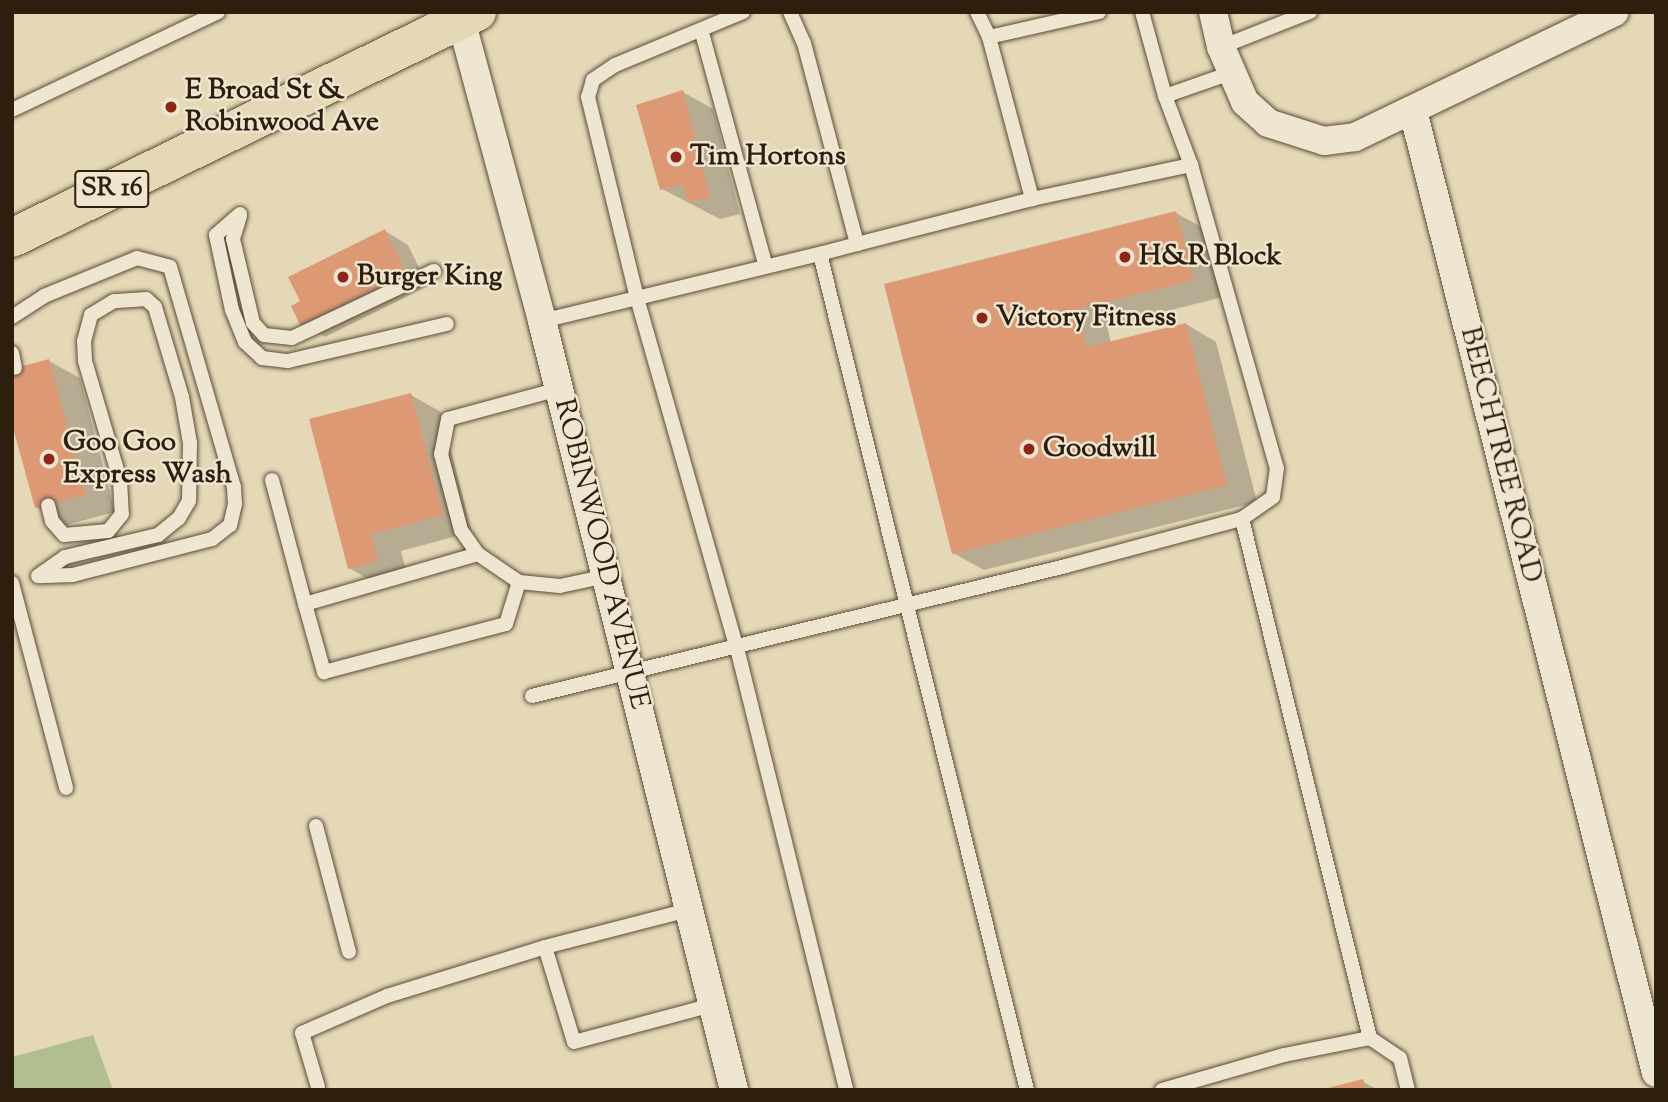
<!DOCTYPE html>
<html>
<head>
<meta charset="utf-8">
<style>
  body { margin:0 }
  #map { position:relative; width:1668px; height:1102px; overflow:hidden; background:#e5d8b6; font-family:"Sorts Mill Goudy",serif }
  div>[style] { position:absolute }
  .green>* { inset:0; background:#b1bf90 }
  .shadow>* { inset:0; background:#0003 }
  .building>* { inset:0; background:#dc9974 }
  .roads { filter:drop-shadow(0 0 2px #5b4c38) drop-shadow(0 0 2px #5b4c38) }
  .lane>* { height:14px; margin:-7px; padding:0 7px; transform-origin:7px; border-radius:7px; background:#eee6d0 }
  .street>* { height:28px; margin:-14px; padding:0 14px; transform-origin:14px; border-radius:14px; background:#eee6d0 }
  .primary>* { height:38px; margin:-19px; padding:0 19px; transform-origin:19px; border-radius:19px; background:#e5d8b6 }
  .dots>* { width:19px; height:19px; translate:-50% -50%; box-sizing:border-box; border:4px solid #eee6d0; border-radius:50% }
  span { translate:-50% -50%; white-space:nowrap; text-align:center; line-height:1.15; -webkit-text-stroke:5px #eee6d0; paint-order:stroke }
  .shield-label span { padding:2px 5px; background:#eee6d0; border:2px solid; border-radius:5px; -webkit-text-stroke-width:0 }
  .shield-label { font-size:26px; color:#2d1e0e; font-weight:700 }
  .poi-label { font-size:28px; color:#2d1e0e; font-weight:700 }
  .left { translate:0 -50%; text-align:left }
  .street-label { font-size:28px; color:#2d1e0e }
  .frame { position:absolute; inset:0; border:14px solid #2d1e0e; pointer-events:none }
</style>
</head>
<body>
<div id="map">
  <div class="green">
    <div style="clip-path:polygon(93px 1035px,113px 1090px,12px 1090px,12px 1057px)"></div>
  </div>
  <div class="shadow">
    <div style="clip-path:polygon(683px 92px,713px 109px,740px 214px,720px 219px,662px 189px)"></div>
    <div style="clip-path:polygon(1176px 213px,1207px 230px,1223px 297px,1107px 326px,1111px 343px,1186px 324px,1216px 342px,1257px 502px,984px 570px,953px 553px,886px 286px)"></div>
    <div style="clip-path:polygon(385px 231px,408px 245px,428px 286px,325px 337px,302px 323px,303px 302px)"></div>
    <div style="clip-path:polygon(49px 361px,80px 378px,115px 512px,66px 525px,36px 507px)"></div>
    <div style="clip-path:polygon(411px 395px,441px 412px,472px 532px,401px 551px,408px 578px,380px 586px,349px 568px)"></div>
    <div style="clip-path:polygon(1362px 1081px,1378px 1090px,1327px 1090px)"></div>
  </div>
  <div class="building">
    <div style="clip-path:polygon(683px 90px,710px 197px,688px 202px,683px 184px,660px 190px,636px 105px)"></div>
    <div style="clip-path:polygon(1176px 211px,1194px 280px,1077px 309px,1087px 347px,1186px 323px,1227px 485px,952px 554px,884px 284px)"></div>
    <div style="clip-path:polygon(385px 229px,406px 273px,300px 325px,291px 306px,300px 301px,288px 277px)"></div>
    <div style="clip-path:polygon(49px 359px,86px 495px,35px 508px,12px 424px,12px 369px)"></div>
    <div style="clip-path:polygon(411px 393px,443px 515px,371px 534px,378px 561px,348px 569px,309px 419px)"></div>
    <div style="clip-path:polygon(1363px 1079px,1366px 1090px,1324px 1090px,1324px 1089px)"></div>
  </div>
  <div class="roads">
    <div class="lane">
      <div style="left:743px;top:12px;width:139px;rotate:157.5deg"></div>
      <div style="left:615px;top:65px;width:27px;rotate:146deg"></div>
      <div style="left:593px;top:80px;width:18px;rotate:106deg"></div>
      <div style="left:588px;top:97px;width:207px;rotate:76.3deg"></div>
      <div style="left:637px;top:298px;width:364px;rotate:74.1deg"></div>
      <div style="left:737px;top:648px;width:455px;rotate:76.1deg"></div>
      <div style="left:790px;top:12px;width:34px;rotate:66deg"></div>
      <div style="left:804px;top:43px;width:208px;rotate:75.2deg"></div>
      <div style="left:857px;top:244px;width:38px;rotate:165deg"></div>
      <div style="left:977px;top:12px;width:28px;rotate:64deg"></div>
      <div style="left:989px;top:37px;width:113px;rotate:-12.8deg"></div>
      <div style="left:1142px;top:12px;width:87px;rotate:74.7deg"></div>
      <div style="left:1165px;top:96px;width:70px;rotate:-19.2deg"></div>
      <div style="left:702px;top:33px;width:239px;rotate:74.7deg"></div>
      <div style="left:989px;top:37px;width:168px;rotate:75.1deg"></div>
      <div style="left:1221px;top:47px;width:96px;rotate:-21.5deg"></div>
      <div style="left:12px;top:110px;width:228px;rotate:-25.4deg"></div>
      <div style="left:1191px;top:165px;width:315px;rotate:74.2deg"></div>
      <div style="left:1277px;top:468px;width:29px;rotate:98deg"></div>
      <div style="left:1273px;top:497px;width:38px;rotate:145deg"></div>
      <div style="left:240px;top:214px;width:32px;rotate:139deg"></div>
      <div style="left:216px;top:235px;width:77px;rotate:78deg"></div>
      <div style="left:232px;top:310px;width:35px;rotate:68deg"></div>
      <div style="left:245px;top:342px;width:23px;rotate:43deg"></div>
      <div style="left:262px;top:358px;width:26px;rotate:7deg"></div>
      <div style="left:288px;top:361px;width:163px;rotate:-13.1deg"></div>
      <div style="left:240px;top:216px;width:24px;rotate:107deg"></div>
      <div style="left:233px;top:239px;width:86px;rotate:76.6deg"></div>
      <div style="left:253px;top:323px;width:16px;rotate:47deg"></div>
      <div style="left:264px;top:335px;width:28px;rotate:6deg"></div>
      <div style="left:292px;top:338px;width:157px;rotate:-25.3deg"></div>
      <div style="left:857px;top:244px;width:181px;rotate:-14.4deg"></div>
      <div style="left:1032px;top:199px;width:163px;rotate:-12.1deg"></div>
      <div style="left:1191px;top:165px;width:74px;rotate:-110.6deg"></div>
      <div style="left:12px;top:317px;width:38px;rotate:-33deg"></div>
      <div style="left:44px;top:296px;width:100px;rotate:-22.2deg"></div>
      <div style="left:137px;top:258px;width:34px;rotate:15deg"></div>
      <div style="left:170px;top:267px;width:229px;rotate:73.8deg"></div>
      <div style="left:234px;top:487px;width:17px;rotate:87deg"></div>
      <div style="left:235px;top:504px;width:22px;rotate:103deg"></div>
      <div style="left:230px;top:525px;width:23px;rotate:142deg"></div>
      <div style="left:212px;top:539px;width:144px;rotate:165.5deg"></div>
      <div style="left:73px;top:575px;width:34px;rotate:178deg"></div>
      <div style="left:542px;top:321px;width:286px;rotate:-13.6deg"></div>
      <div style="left:820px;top:254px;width:861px;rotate:76.09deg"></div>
      <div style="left:12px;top:353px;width:15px;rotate:79deg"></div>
      <div style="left:559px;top:389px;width:115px;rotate:164.9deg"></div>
      <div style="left:448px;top:419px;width:36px;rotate:101deg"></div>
      <div style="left:441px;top:454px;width:79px;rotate:75.3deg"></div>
      <div style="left:461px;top:530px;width:29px;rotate:55deg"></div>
      <div style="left:478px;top:554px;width:50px;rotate:34.3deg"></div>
      <div style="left:519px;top:582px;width:41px;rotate:5.6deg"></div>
      <div style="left:560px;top:586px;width:48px;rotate:-12deg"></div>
      <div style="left:272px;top:480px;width:128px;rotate:75.1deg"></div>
      <div style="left:305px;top:604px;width:180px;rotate:-16.1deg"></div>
      <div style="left:38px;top:576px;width:33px;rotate:-35deg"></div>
      <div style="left:65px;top:557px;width:96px;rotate:-13.3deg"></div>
      <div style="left:158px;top:535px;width:27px;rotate:-39deg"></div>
      <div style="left:179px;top:518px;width:20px;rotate:-60deg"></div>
      <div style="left:189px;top:501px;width:58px;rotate:-89deg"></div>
      <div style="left:190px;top:443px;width:47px;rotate:-99.9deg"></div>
      <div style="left:182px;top:397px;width:94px;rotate:-106.7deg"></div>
      <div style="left:155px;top:307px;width:12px;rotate:-138deg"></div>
      <div style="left:146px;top:299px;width:32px;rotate:176deg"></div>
      <div style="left:114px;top:301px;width:27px;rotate:149deg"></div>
      <div style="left:91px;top:315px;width:27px;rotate:105deg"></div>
      <div style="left:84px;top:341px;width:20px;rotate:87deg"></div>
      <div style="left:85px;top:361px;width:124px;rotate:73.6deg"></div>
      <div style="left:120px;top:480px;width:34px;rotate:87deg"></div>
      <div style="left:122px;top:514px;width:22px;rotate:129deg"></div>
      <div style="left:108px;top:531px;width:44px;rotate:174.8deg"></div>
      <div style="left:64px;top:535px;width:18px;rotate:-131deg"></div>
      <div style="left:52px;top:521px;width:16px;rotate:-104deg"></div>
      <div style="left:12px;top:583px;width:212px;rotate:75.2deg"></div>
      <div style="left:305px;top:604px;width:71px;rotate:74.4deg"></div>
      <div style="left:324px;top:672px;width:188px;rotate:-14.8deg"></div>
      <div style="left:506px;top:624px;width:44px;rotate:-72.8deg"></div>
      <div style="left:532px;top:696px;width:550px;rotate:-13.68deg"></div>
      <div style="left:1066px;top:566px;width:182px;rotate:-15deg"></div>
      <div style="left:1242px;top:519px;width:535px;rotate:76.15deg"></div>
      <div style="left:316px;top:826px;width:130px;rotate:75.3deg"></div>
      <div style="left:545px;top:947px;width:99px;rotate:73deg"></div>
      <div style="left:574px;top:1042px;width:143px;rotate:-15deg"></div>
      <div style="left:318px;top:1087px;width:56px;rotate:-106.5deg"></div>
      <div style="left:302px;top:1033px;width:93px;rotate:-23.5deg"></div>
      <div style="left:387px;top:996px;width:165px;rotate:-17.2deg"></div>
      <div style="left:545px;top:947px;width:148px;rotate:-14.5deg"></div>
      <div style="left:1162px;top:1090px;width:127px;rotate:-16deg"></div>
      <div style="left:1284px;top:1055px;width:88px;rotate:-11.2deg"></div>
      <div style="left:1370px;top:1038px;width:36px;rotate:34deg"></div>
      <div style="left:1400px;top:1058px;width:33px;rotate:76deg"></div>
    </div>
    <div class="street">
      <div style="left:1213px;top:12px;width:36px;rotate:77deg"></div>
      <div style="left:1221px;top:47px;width:60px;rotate:66.4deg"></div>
      <div style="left:1245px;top:102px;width:31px;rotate:42deg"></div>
      <div style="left:1268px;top:123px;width:59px;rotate:17.8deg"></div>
      <div style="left:1324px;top:141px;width:31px;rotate:-7deg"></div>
      <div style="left:1355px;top:137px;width:288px;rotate:-25.7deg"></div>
      <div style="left:461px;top:20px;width:312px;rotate:74.9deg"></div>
      <div style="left:542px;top:321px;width:793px;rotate:75.98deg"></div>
      <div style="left:1413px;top:111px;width:992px;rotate:75.82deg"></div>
    </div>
    <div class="primary">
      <div style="left:12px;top:238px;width:517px;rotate:-25.92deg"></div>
    </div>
  </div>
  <div class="dots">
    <div style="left:171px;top:107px;background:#8f2418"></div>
    <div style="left:676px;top:157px;background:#8f2418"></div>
    <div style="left:1125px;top:257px;background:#8f2418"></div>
    <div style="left:343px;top:277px;background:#8f2418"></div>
    <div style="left:982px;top:318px;background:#8f2418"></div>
    <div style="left:1029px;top:449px;background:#8f2418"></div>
    <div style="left:49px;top:459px;background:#8f2418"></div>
  </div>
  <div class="shield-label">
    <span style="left:112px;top:189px">SR 16</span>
  </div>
  <div class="poi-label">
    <span class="left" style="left:185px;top:107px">E Broad St &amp;<br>Robinwood Ave</span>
    <span class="left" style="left:690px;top:157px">Tim Hortons</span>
    <span class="left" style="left:1139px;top:257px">H&amp;R Block</span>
    <span class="left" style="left:357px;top:277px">Burger King</span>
    <span class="left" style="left:996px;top:318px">Victory Fitness</span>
    <span class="left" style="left:63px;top:459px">Goo Goo<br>Express Wash</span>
    <span class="left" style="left:1043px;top:449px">Goodwill</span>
  </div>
  <div class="street-label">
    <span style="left:1500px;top:455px;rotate:76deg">BEECHTREE ROAD</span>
    <span style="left:601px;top:554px;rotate:76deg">ROBINWOOD AVENUE</span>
  </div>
  <div class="frame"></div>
</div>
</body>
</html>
